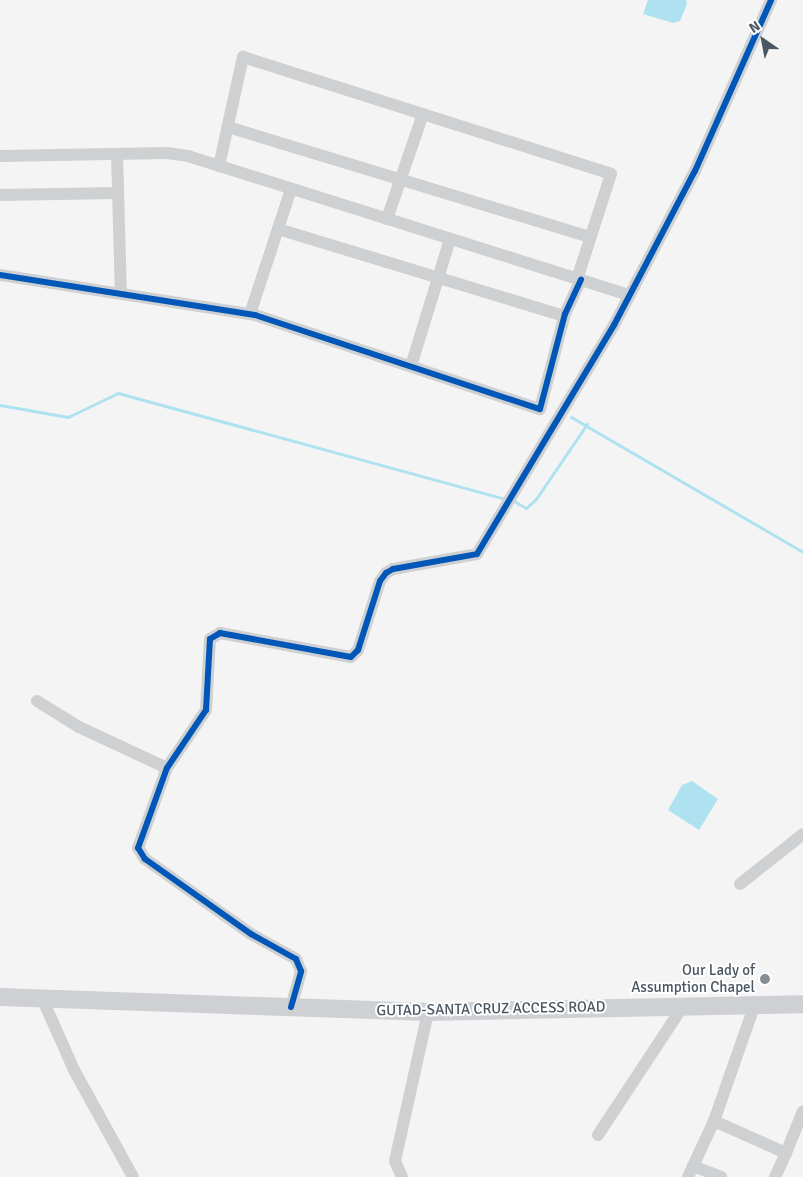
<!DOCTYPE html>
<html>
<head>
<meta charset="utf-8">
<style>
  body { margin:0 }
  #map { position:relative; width:803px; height:1177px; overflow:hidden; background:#f4f4f4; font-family:Signika,sans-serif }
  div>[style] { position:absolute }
  .water>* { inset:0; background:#aee2f0 }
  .stream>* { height:3px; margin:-1.5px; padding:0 1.5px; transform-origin:1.5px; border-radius:1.5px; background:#aee2f0 }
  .street>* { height:12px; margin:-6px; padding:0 6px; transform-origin:6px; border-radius:6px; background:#ced0d2 }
  .secondary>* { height:18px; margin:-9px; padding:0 9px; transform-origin:9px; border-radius:9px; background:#ced0d4 }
  .cycleway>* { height:6px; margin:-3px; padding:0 3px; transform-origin:3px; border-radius:3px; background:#0057b8 }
  .dots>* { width:14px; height:14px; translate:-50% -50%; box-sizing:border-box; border:2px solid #fff; border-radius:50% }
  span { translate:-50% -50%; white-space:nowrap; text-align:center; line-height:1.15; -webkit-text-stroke:4px #fff; paint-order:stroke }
  .poi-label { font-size:15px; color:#4a5661 }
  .right { translate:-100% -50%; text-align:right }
  .street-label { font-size:15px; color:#4a5661 }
  .north { position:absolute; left:738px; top:15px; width:50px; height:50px; -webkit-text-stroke:4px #fff; paint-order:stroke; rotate:327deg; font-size:14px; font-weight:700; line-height:20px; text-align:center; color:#4a5661 }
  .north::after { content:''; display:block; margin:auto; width:18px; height:22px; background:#4a5661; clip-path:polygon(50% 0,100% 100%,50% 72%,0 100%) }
</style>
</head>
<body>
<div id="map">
  <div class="water">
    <div style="clip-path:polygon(648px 0,686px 0,687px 4px,680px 21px,673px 23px,643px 14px)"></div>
    <div style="clip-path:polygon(692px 781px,718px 799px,699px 830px,668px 810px,682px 785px)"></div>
  </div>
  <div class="stream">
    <div style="left:0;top:405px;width:69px;rotate:10deg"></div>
    <div style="left:68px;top:417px;width:55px;rotate:-25.6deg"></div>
    <div style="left:118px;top:393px;width:402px;rotate:15.3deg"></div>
    <div style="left:571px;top:417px;width:268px;rotate:30.2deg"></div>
    <div style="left:512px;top:500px;width:16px;rotate:30deg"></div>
    <div style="left:526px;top:508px;width:13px;rotate:-42deg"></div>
    <div style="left:536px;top:499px;width:91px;rotate:-55.8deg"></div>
  </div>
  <div class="street">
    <div style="left:228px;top:127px;width:378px;rotate:16.9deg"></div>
    <div style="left:117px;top:154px;width:139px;rotate:88.4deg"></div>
    <div style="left:0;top:156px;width:167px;rotate:-1deg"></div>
    <div style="left:167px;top:153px;width:21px;rotate:8deg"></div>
    <div style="left:188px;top:156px;width:463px;rotate:17.5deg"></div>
    <div style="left:219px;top:166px;width:112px;rotate:-77.6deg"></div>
    <div style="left:243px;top:57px;width:386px;rotate:17.6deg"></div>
    <div style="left:611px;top:174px;width:110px;rotate:107.9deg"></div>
    <div style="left:0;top:195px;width:118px;rotate:-1deg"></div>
    <div style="left:387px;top:219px;width:111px;rotate:-71.1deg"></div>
    <div style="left:278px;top:229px;width:299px;rotate:16.9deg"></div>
    <div style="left:0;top:275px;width:258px;rotate:8.9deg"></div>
    <div style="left:255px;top:315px;width:300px;rotate:18.3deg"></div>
    <div style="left:540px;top:409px;width:98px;rotate:-75.3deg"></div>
    <div style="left:565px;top:314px;width:38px;rotate:-65deg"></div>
    <div style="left:250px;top:314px;width:132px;rotate:-71.8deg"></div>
    <div style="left:411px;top:366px;width:133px;rotate:-72.9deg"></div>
    <div style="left:37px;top:701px;width:49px;rotate:31.8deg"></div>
    <div style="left:79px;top:727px;width:97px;rotate:25deg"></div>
    <div style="left:740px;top:884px;width:80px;rotate:-38.4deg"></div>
    <div style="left:42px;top:998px;width:79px;rotate:66deg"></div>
    <div style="left:74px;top:1070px;width:122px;rotate:61.1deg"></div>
    <div style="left:291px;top:1007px;width:37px;rotate:-74deg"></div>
    <div style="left:301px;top:971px;width:13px;rotate:-113deg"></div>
    <div style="left:296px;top:959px;width:51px;rotate:-150.9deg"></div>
    <div style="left:251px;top:934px;width:130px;rotate:-144.7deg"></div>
    <div style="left:145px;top:859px;width:13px;rotate:-122deg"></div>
    <div style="left:138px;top:848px;width:85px;rotate:-70.1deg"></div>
    <div style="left:167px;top:768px;width:70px;rotate:-56.1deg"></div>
    <div style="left:206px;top:710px;width:71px;rotate:-86.8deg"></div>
    <div style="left:210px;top:639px;width:12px;rotate:-31deg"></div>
    <div style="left:220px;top:633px;width:133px;rotate:10.4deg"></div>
    <div style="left:351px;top:657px;width:10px;rotate:-45deg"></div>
    <div style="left:358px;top:650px;width:72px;rotate:-72.3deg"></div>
    <div style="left:380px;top:581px;width:10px;rotate:-53deg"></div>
    <div style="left:386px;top:573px;width:8px;rotate:-30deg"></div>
    <div style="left:393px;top:569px;width:85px;rotate:-10.1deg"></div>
    <div style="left:477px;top:554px;width:267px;rotate:-59.1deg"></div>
    <div style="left:614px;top:325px;width:174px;rotate:-62.3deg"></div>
    <div style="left:695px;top:171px;width:187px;rotate:-66deg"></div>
    <div style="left:714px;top:1121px;width:79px;rotate:24deg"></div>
    <div style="left:786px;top:1153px;width:45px;rotate:-68deg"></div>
    <div style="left:598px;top:1135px;width:154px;rotate:-56.6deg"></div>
    <div style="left:693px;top:1166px;width:30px;rotate:21deg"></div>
    <div style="left:402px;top:1177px;width:17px;rotate:-114deg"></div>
    <div style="left:395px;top:1161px;width:153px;rotate:-77.5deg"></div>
    <div style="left:688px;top:1177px;width:62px;rotate:-65.1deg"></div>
    <div style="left:714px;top:1121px;width:124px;rotate:-70.7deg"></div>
    <div style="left:775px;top:1177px;width:26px;rotate:-65deg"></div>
  </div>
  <div class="secondary">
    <div style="left:0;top:997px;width:428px;rotate:2deg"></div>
    <div style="left:428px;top:1012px;width:375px;rotate:-1.2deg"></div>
  </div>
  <div class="cycleway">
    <div style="left:0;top:275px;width:258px;rotate:8.9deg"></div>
    <div style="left:255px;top:315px;width:300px;rotate:18.3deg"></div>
    <div style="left:540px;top:409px;width:98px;rotate:-75.3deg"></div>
    <div style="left:565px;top:314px;width:38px;rotate:-65deg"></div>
    <div style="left:291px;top:1007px;width:37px;rotate:-74deg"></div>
    <div style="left:301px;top:971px;width:13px;rotate:-113deg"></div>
    <div style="left:296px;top:959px;width:51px;rotate:-150.9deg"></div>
    <div style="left:251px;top:934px;width:130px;rotate:-144.7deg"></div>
    <div style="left:145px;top:859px;width:13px;rotate:-122deg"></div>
    <div style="left:138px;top:848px;width:85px;rotate:-70.1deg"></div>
    <div style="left:167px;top:768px;width:70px;rotate:-56.1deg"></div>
    <div style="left:206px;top:710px;width:71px;rotate:-86.8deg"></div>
    <div style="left:210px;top:639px;width:12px;rotate:-31deg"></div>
    <div style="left:220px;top:633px;width:133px;rotate:10.4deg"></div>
    <div style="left:351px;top:657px;width:10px;rotate:-45deg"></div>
    <div style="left:358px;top:650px;width:72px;rotate:-72.3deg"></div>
    <div style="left:380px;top:581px;width:10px;rotate:-53deg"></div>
    <div style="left:386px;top:573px;width:8px;rotate:-30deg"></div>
    <div style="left:393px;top:569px;width:85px;rotate:-10.1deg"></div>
    <div style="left:477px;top:554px;width:267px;rotate:-59.1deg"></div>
    <div style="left:614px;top:325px;width:174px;rotate:-62.3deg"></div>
    <div style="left:695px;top:171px;width:187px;rotate:-66deg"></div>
  </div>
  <div class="dots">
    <div style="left:765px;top:979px;background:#868d94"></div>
  </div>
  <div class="poi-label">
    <span class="right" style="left:755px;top:979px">Our Lady of<br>Assumption Chapel</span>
  </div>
  <div class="street-label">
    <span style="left:491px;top:1009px;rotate:-1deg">GUTAD-SANTA CRUZ ACCESS ROAD</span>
  </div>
  <div class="north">N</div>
</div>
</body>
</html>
